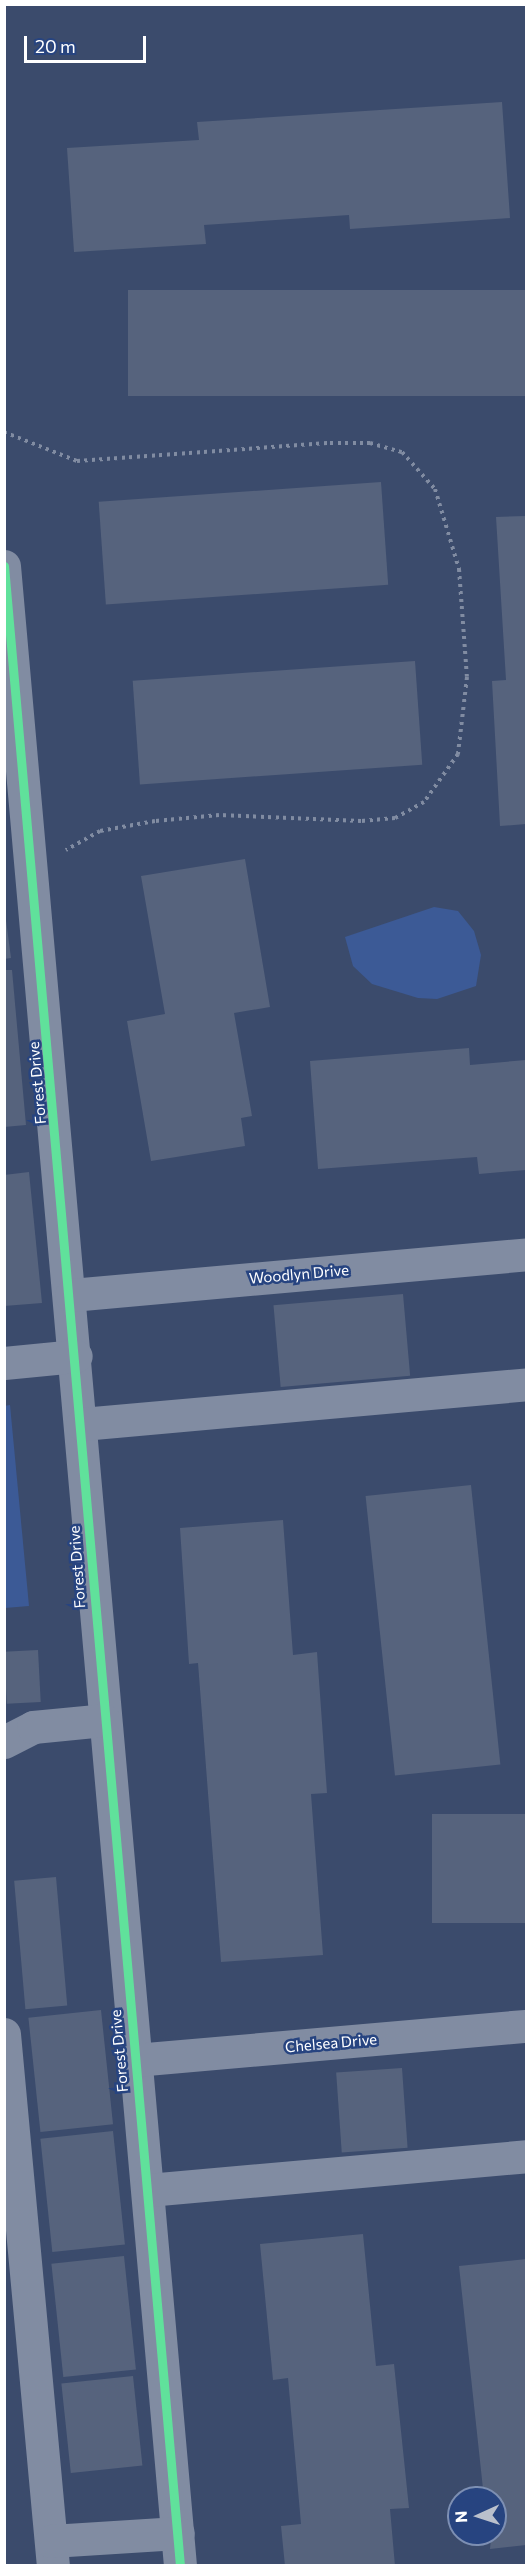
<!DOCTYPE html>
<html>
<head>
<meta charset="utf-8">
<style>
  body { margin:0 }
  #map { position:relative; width:531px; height:2570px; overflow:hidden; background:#3b4b6c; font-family:Commissioner,sans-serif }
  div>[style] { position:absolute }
  .green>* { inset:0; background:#3c5a96 }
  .building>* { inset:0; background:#56637d; transform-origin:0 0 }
  .path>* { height:4px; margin-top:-2px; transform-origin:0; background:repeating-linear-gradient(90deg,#818ca2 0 3px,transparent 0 7.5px) }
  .minor>* { height:33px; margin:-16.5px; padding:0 16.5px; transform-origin:16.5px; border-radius:16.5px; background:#818ca2 }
  .cycleway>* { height:9px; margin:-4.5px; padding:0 4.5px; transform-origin:4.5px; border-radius:4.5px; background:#60e19b }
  span { translate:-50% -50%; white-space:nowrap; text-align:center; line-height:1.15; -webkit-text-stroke:5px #274480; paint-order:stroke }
  .street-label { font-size:15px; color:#fff }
  .frame { position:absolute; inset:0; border:6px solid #fff; pointer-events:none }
  .north { position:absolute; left:447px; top:2486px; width:60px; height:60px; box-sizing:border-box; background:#274480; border:2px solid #7d8fb3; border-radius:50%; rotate:267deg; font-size:16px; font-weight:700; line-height:24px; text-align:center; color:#fff }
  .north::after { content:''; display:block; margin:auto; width:21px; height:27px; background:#bac0cc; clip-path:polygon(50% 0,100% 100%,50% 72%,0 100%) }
  .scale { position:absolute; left:24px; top:36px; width:122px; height:27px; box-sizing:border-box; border:3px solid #fff; border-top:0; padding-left:8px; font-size:18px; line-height:21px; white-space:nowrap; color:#fff; -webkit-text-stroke:4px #274480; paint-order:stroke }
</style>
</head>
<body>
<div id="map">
  <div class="green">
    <div style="clip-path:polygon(434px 907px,458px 911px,474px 931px,481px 955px,476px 986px,437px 999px,418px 998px,372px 984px,353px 966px,345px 937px)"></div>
    <div style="clip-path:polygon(10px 1405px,29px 1606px,5px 1608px,4px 1406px)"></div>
  </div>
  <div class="building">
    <div style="clip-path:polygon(502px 102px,510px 218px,350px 229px,349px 215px,204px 225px,206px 244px,74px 252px,67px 148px,199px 140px,197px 122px)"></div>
    <div style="left:526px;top:290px;width:106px;height:398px;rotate:90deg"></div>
    <div style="left:381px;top:482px;width:103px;height:283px;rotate:86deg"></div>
    <div style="clip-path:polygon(526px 516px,526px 824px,500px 826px,492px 681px,506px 680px,496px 517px)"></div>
    <div style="left:415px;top:661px;width:104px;height:283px;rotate:86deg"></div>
    <div style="clip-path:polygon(245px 859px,270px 1007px,234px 1013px,252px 1116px,241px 1118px,245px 1146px,151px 1161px,127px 1021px,165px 1014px,141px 876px)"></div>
    <div style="clip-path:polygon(4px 905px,11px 958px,4px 959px)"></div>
    <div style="clip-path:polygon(4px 970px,12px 970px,26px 1125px,4px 1127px)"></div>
    <div style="clip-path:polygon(469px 1048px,470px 1065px,526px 1060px,526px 1170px,479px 1174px,477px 1157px,318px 1169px,310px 1061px)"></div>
    <div style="clip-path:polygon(29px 1172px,42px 1303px,4px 1306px,4px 1175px)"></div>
    <div style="left:403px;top:1294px;width:82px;height:130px;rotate:85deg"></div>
    <div style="left:471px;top:1485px;width:281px;height:106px;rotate:84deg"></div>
    <div style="clip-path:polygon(283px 1520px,293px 1655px,317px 1652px,327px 1793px,311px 1794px,323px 1955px,221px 1962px,198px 1663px,189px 1664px,180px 1528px)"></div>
    <div style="left:38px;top:1650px;width:52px;height:34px;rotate:87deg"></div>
    <div style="left:526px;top:1814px;width:109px;height:94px;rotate:90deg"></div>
    <div style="left:56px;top:1877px;width:129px;height:42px;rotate:85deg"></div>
    <div style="left:101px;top:2010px;width:115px;height:73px;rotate:84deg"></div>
    <div style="left:402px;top:2068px;width:80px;height:66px;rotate:86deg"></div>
    <div style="left:113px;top:2131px;width:114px;height:73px;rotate:84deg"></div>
    <div style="clip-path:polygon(363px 2234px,376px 2366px,394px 2364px,409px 2508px,390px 2509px,395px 2566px,285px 2566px,281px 2526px,301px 2524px,288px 2378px,273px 2380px,260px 2244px)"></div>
    <div style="left:124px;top:2256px;width:114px;height:73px;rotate:84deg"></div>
    <div style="clip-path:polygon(526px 2259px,526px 2545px,490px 2549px,495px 2498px,484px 2498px,459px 2266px)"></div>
    <div style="left:133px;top:2376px;width:90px;height:72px;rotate:84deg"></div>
  </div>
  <div class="path">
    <div style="left:4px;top:432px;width:79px;rotate:21.7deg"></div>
    <div style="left:77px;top:461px;width:254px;rotate:-4.1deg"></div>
    <div style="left:330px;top:443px;width:40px"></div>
    <div style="left:370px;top:443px;width:33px;rotate:16deg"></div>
    <div style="left:402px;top:452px;width:50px;rotate:48.3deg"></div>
    <div style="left:435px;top:489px;width:84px;rotate:73.3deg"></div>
    <div style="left:459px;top:569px;width:108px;rotate:85.8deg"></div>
    <div style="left:467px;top:677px;width:78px;rotate:96.7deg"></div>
    <div style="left:458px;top:754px;width:59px;rotate:125.3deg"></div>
    <div style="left:424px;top:802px;width:33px;rotate:151deg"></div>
    <div style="left:395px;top:818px;width:34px;rotate:175deg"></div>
    <div style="left:361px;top:821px;width:142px;rotate:-177.6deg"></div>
    <div style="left:219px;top:815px;width:64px;rotate:174.6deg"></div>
    <div style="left:155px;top:821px;width:56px;rotate:169.7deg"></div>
    <div style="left:100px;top:831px;width:39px;rotate:151deg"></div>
  </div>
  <div class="minor">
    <div style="left:4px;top:566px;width:2008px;rotate:84.97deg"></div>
    <div style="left:71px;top:1295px;width:457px;rotate:-5.1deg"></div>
    <div style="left:4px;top:1363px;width:72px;rotate:-5.6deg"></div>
    <div style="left:82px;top:1424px;width:446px;rotate:-5.1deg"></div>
    <div style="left:4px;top:1742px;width:33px;rotate:-27deg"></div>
    <div style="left:33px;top:1727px;width:71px;rotate:-5.6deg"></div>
    <div style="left:4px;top:2034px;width:534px;rotate:84.74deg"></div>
    <div style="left:135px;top:2060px;width:392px;rotate:-5deg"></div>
    <div style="left:148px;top:2190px;width:380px;rotate:-5.1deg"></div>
    <div style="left:51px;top:2541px;width:127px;rotate:-3.6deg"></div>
  </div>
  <div class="cycleway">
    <div style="left:4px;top:566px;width:2008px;rotate:84.97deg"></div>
  </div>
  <div class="street-label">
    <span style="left:37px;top:1083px;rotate:-95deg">Forest Drive</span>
    <span style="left:299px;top:1274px;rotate:-5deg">Woodlyn Drive</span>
    <span style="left:77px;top:1567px;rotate:-94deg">Forest Drive</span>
    <span style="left:331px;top:2043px;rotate:-5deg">Chelsea Drive</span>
    <span style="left:119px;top:2051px;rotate:-95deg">Forest Drive</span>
  </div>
  <div class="frame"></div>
  <div class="north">N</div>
  <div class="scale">20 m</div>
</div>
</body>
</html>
